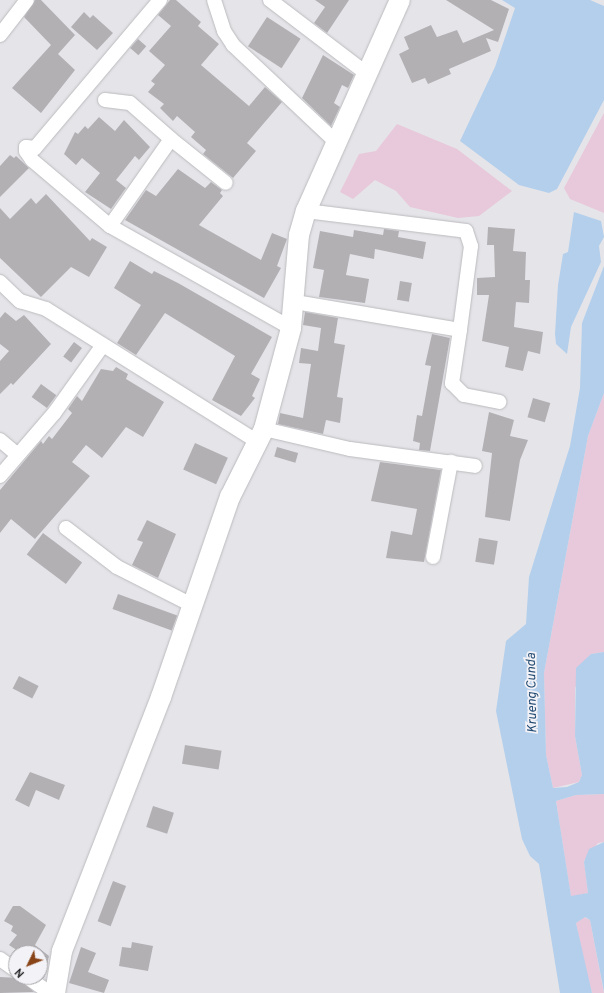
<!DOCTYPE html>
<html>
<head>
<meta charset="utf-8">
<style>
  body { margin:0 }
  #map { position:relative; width:604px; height:993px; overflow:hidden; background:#e5e5e9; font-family:Overpass,sans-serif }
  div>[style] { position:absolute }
  .green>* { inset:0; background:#e8c8db }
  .water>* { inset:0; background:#b3cfec }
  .building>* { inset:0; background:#b3b0b4; transform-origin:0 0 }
  .roads { filter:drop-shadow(0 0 1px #bbbabe) drop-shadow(0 0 1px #bbbabe) }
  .street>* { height:14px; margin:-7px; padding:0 7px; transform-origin:7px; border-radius:7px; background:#fff }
  .secondary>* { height:20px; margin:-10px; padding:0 10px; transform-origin:10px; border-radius:10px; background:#fff }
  span { translate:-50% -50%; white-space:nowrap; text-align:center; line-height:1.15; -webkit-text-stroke:3.5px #f3f2f6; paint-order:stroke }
  .water-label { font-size:13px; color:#224b73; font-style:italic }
  .north { position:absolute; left:8px; top:945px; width:40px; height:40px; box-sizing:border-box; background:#f3f2f6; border:1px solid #a2a2a5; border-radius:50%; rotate:227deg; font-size:11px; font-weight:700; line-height:16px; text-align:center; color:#29292b }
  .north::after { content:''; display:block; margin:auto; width:14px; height:18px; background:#884417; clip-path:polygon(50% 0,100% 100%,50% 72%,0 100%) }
</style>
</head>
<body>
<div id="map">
  <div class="green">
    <div style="clip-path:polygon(604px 113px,604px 213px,570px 199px,564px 188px)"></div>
    <div style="clip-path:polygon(397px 124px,457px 149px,512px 191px,479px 216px,458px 218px,410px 207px,396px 191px,375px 180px,353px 199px,340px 192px,359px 154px,376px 151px)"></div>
    <div style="clip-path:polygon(604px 393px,604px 652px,591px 654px,575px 688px,575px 736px,582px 775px,579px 782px,553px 788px,546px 755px,544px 673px,588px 436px)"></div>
    <div style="clip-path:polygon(604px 794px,604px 842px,598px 843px,584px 861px,588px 893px,571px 897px,556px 801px,576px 795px)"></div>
    <div style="clip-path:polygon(584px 917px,590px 920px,604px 993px,592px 993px,585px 968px,576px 923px)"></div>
  </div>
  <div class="water">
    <div style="clip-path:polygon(502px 0,590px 0,604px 6px,604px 100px,557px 189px,549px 193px,519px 185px,460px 141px,495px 67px,515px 8px)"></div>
    <div style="clip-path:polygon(574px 212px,601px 221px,604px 237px,599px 246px,601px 262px,571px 327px,567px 354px,556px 344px,555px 334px,558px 285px,563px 254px,568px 252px)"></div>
    <div style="clip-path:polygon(604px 266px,604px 393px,588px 436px,544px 673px,546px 755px,553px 788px,567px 787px,579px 782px,582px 775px,575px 736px,576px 668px,591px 654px,604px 652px,604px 794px,576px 795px,556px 801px,571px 896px,588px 893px,584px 862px,589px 849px,604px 842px,604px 992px,590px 920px,585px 917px,576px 923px,592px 993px,560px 993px,539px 864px,530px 856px,522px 839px,496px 711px,506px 641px,526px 624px,529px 577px,570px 446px,580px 388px,582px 323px)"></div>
  </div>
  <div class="building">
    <div style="clip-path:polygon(35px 0,41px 0,75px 35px,58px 54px,75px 70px,41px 113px,12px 88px,51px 45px,24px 17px)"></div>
    <div style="clip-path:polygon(170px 0,176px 0,201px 22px,198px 26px,219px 44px,201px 65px,249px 106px,265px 87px,282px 102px,247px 143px,256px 151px,233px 178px,203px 154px,206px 150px,191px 137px,195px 132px,177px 116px,173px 121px,160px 108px,164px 104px,148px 92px,155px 84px,151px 81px,165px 65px,149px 51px,171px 26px,158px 15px)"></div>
    <div style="clip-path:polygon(315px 0,349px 0,327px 33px,314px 23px,325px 7px)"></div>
    <div style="clip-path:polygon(446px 0,491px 0,509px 9px,498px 42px,486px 38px,491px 51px,449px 69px,451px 74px,428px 84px,425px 78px,412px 83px,399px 54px,409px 49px,404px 37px,431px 25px,437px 37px,457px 30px,463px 43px,494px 30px)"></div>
    <div style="clip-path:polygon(84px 12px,90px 18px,93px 15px,113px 33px,97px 50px,71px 27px)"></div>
    <div style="left:267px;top:17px;width:40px;height:35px;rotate:33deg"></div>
    <div style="left:138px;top:39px;width:11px;height:12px;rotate:41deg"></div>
    <div style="clip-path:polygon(323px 55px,354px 75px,348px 88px,342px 85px,334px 103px,340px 107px,331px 126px,302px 98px)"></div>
    <div style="clip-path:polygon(99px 117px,115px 131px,124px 120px,150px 147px,139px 160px,135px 156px,116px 180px,126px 188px,111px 209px,85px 192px,100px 173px,82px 158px,76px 165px,64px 154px,75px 132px,78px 134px,85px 126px,88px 129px)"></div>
    <div style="clip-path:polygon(10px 155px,14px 158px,16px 156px,29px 168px,0 197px,0 166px)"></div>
    <div style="clip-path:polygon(178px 169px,205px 188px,211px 182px,222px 190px,220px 193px,223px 196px,199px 225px,261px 260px,272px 233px,287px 239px,277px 266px,281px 268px,264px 298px,125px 220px,146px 190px,156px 196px)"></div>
    <div style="clip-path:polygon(46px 194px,90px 241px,92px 238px,107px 247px,89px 277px,71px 267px,41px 297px,0 258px,0 208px,10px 219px,31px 198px,36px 204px)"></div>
    <div style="clip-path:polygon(488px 227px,515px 229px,513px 251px,526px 252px,525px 280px,530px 280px,529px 303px,516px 302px,514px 327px,543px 332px,540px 354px,528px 351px,523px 371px,505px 367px,509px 347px,482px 341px,489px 295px,477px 295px,477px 278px,495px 277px,494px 245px,487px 245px)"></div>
    <div style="clip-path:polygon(384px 229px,399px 231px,398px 237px,426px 242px,423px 259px,375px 249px,374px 259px,350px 254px,346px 275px,369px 279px,365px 303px,319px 297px,324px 270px,313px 268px,320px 231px,353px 237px,354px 230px,383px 235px)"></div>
    <div style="clip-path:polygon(130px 261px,152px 274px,154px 271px,178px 283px,272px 337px,251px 374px,260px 379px,252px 396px,255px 398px,241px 416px,212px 400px,235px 356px,165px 313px,136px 355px,117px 343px,141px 305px,114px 288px)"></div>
    <div style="left:400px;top:281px;width:12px;height:19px;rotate:9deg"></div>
    <div style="clip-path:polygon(5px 312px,16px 321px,24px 315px,51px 344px,13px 385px,11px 383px,0 394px,0 361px,9px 351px,0 344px,0 318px)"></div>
    <div style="clip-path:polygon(305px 312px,338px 318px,334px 343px,345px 345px,337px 397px,343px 398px,340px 423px,326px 420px,323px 434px,278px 424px,280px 413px,303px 418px,311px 364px,299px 363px,301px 348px,318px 351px,321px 328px,303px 325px)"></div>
    <div style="clip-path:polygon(432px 334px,450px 338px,430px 451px,419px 450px,420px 443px,413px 441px,417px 415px,422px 416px,431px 366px,425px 365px)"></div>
    <div style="left:74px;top:342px;width:10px;height:18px;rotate:37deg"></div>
    <div style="clip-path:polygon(116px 367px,128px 374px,126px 379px,164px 402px,143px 437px,126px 427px,102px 458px,86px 445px,72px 462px,90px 476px,35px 539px,11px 519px,0 533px,0 490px,41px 441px,43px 444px,49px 436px,52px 439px,72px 413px,68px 409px,77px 396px,82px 401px,101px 369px,113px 371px)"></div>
    <div style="left:41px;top:384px;width:19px;height:16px;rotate:36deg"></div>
    <div style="left:533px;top:398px;width:18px;height:20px;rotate:16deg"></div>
    <div style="clip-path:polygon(489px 412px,514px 420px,510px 436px,528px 440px,520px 460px,510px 521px,485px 517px,492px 453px,482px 451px)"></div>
    <div style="left:195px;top:443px;width:36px;height:29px;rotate:24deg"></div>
    <div style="left:277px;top:447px;width:22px;height:10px;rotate:16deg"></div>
    <div style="clip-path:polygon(380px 462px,441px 470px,424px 562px,386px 558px,391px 531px,412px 535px,417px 509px,371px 501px)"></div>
    <div style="clip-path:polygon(147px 520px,176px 534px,158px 578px,132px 565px,143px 542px,137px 540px)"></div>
    <div style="left:43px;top:533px;width:49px;height:27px;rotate:37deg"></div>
    <div style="left:479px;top:538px;width:19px;height:24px;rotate:9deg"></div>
    <div style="left:118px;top:594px;width:63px;height:16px;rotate:20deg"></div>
    <div style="left:19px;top:676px;width:22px;height:14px;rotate:27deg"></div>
    <div style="left:185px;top:745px;width:37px;height:19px;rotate:9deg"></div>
    <div style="clip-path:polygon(30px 772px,65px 785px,59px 800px,36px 790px,29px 807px,15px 800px)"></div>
    <div style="left:153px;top:806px;width:22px;height:22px;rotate:18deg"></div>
    <div style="left:113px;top:881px;width:14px;height:43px;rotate:21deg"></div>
    <div style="clip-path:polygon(13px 906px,20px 906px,46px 925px,35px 945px,49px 956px,44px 978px,40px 976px,40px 953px,21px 953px,9px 945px,17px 935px,11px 931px,13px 926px,4px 921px)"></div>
    <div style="clip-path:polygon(132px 942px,153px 946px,148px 971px,119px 966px,122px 947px,131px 948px)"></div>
    <div style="clip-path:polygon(81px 947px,96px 953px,88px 972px,109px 980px,104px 993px,69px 983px)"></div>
    <div style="clip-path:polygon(0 977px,19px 978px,34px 992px,0 993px)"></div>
  </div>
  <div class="roads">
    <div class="street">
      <div style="left:160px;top:0;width:194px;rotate:130.2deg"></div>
      <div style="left:35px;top:148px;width:9px;rotate:-174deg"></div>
      <div style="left:26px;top:147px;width:4px;rotate:90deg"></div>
      <div style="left:26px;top:151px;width:11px;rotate:56deg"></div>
      <div style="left:32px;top:160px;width:102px;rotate:40.2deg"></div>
      <div style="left:110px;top:226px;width:208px;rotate:29.4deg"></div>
      <div style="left:214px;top:0;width:33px;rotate:72deg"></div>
      <div style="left:224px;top:31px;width:17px;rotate:57deg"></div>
      <div style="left:233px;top:45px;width:141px;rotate:43.3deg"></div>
      <div style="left:270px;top:0;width:122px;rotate:37.3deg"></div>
      <div style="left:0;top:35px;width:44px;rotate:-52.4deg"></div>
      <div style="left:105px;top:100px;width:25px;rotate:7deg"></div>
      <div style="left:130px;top:103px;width:55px;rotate:41.3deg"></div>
      <div style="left:306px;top:211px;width:161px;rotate:7.1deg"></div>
      <div style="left:466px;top:231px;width:16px;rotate:72deg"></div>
      <div style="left:471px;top:246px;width:85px;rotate:97.5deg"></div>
      <div style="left:110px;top:226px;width:106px;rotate:-55deg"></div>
      <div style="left:171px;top:139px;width:70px;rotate:38.7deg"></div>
      <div style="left:0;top:282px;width:28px;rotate:44deg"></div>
      <div style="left:20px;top:301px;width:27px;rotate:17deg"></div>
      <div style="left:46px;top:309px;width:250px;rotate:32.1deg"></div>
      <div style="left:295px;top:302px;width:167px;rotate:9.6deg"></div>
      <div style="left:460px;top:330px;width:54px;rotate:98.6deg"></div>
      <div style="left:452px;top:383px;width:17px;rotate:45deg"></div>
      <div style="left:464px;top:395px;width:36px;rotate:11deg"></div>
      <div style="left:264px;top:429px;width:88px;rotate:13.1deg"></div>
      <div style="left:350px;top:449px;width:126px;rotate:7.7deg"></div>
      <div style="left:0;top:440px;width:23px;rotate:40deg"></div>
      <div style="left:0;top:476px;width:84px;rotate:-49.3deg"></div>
      <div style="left:55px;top:412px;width:82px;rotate:-54.4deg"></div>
      <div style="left:66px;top:528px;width:64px;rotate:37.4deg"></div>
      <div style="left:117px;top:567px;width:84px;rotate:26.9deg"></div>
      <div style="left:433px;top:557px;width:97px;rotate:-79.3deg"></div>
      <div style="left:0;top:959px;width:19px;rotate:35deg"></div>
      <div style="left:27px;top:977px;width:28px;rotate:35deg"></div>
    </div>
    <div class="secondary">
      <div style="left:55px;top:993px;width:43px;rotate:-80.5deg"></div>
      <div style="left:62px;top:951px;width:273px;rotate:-68.7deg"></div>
      <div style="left:161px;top:697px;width:212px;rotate:-71deg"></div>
      <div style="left:230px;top:497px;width:76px;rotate:-63.4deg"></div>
      <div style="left:264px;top:429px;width:105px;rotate:-75deg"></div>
      <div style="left:291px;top:328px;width:93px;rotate:-85.1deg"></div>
      <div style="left:299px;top:235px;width:25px;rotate:-74deg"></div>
      <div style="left:306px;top:211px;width:231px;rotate:-66deg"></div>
    </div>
  </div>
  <div class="water-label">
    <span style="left:533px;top:693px;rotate:-91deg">Krueng Cunda</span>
  </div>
  <div class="north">N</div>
</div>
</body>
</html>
